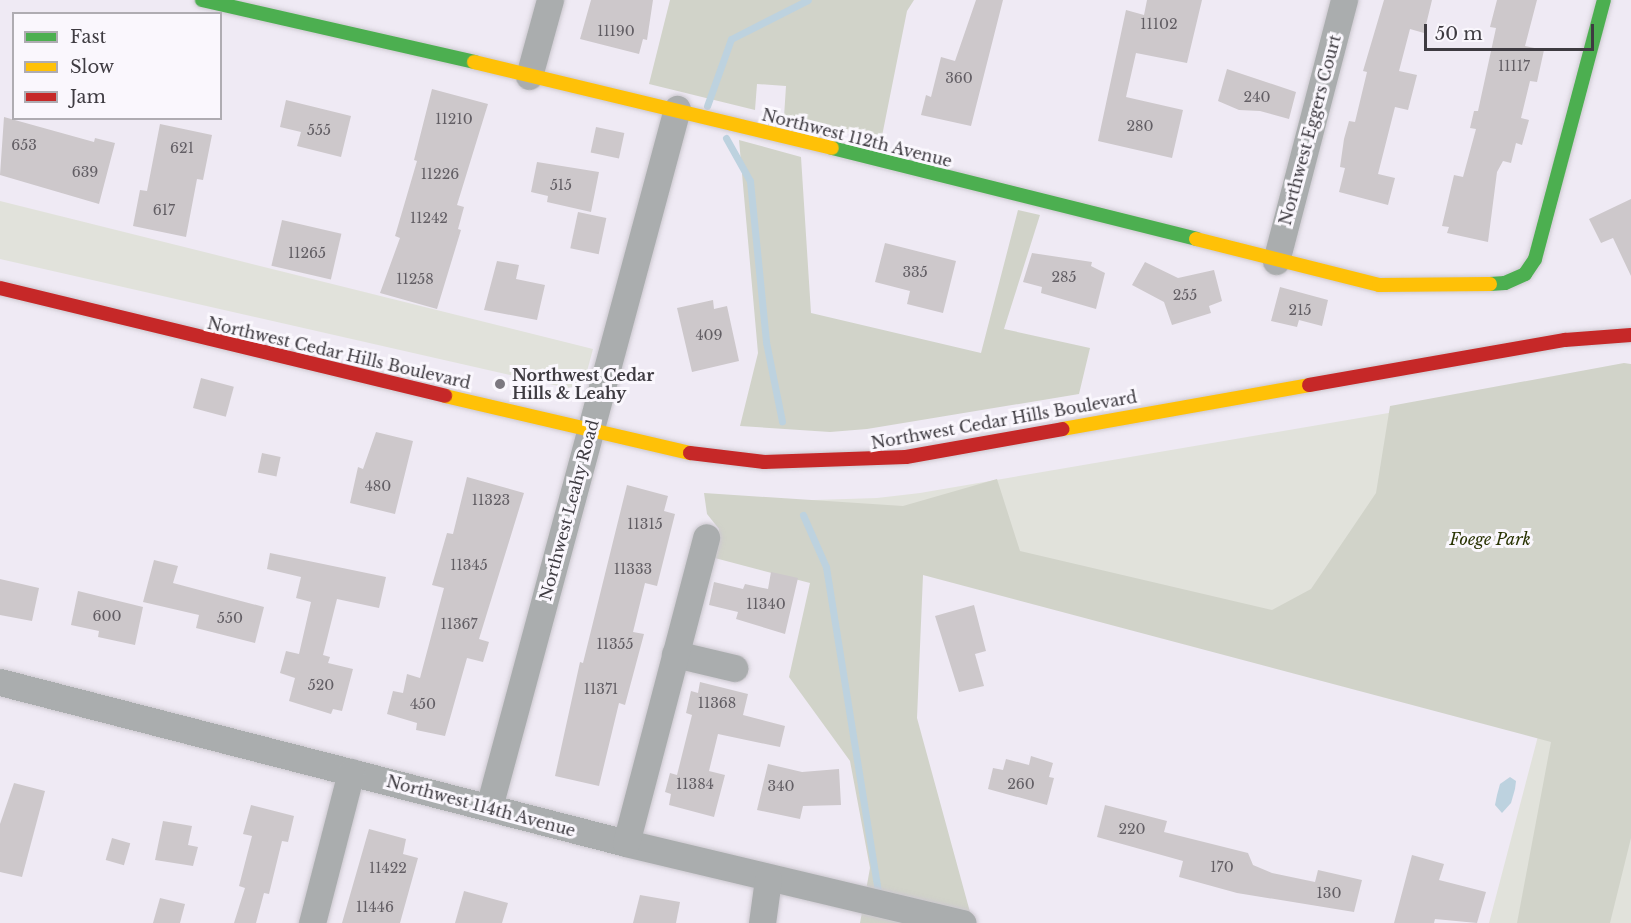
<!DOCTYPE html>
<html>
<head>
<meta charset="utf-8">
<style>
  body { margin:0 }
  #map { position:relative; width:1631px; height:923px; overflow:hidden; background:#efeaf4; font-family:"Libre Baskerville",serif }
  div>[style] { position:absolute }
  .green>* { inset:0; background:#e1e2db }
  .forest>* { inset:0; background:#d1d3c9 }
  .water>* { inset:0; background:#bdd2df }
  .stream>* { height:7px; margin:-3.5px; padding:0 3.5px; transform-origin:3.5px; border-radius:3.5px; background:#bdd2df }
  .building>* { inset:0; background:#cdc8cb; transform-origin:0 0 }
  .roads { filter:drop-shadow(0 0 2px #ccc8cf) drop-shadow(0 0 2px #ccc8cf) }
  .street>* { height:27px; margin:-13.5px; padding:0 13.5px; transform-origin:13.5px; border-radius:13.5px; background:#aaadae }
  .fast>* { height:14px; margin:-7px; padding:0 7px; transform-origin:7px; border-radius:7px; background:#4caf50 }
  .slow>* { height:14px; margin:-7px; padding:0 7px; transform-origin:7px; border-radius:7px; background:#ffc107 }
  .jam>* { height:14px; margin:-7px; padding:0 7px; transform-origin:7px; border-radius:7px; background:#c62828 }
  .dots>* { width:16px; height:16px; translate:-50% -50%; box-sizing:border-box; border:3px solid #faf7fd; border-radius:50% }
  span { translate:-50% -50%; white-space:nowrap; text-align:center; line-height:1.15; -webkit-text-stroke:6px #faf7fd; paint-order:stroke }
  .number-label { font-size:14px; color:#625e64 }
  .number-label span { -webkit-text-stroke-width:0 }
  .street-label { font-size:16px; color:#3e3b41 }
  .poi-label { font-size:16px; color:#3e3b41; font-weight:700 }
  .left { translate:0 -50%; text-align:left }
  .park-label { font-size:16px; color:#283201; font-style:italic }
  .legend { position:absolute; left:12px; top:12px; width:210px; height:108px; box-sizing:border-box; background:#faf7fd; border:2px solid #afacb2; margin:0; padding:8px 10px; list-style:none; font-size:18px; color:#3e3b41 }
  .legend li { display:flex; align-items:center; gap:12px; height:30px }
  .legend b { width:30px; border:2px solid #afacb2 }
  .scale { position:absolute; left:1424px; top:24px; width:170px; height:27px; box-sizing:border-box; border:3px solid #3e3b41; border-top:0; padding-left:8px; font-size:18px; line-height:21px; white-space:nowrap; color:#3e3b41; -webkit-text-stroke:4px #faf7fd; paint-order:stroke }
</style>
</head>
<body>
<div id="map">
  <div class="green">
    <div style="clip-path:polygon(0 201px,593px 349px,586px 375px,576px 386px,567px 388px,0 259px)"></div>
    <div style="clip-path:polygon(1631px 379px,1631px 923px,1489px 923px,1548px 698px,783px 501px,877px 498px,920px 493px,1581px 380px)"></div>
  </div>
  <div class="forest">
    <div style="clip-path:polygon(670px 0,914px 0,907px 11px,881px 141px,784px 117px,786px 86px,757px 84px,755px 110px,649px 84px)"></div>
    <div style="clip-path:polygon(739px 140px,801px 157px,811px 313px,981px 353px,1018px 210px,1040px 215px,1004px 329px,1090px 348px,1079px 394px,867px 429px,830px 432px,740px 426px,758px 353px)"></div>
    <div style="clip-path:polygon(1624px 363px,1631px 364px,1631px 838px,1610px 923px,1517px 923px,1551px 742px,923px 575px,917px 718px,973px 923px,860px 923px,870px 868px,850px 761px,789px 677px,810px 583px,711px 557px,719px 529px,707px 514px,704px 493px,903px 506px,997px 479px,1020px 551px,1272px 610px,1311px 589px,1376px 493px,1390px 406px)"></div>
  </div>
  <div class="water">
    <div style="clip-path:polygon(1510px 777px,1516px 781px,1515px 789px,1511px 803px,1502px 813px,1495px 805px,1497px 795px,1500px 784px)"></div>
  </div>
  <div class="stream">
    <div style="left:707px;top:106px;width:71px;rotate:-70.3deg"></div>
    <div style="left:731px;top:39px;width:86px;rotate:-26.9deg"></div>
    <div style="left:726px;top:138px;width:49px;rotate:60.8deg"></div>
    <div style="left:750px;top:181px;width:162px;rotate:84.3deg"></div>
    <div style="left:766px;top:342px;width:81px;rotate:78.6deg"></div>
    <div style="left:803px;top:515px;width:57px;rotate:66.1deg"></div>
    <div style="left:826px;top:567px;width:328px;rotate:80.9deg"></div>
  </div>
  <div class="building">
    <div style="clip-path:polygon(591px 0,653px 0,647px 40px,643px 39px,639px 54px,580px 39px)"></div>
    <div style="clip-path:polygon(976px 0,1003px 0,971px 126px,921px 115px,926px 95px,931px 97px,941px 57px,955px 61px)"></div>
    <div style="clip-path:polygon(1147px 0,1202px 0,1187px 63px,1136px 53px,1126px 97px,1183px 110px,1172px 158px,1098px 141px,1126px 10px,1144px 15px)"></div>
    <div style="clip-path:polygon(1384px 0,1432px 0,1424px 33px,1410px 29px,1399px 71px,1417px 75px,1408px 110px,1395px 107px,1378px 174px,1395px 178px,1388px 205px,1339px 192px,1345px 168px,1340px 167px,1344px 139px,1349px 121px,1355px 122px,1367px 72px,1363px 71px)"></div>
    <div style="clip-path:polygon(1497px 0,1537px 0,1525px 46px,1544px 50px,1537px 82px,1530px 81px,1521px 118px,1529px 120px,1522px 145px,1516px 143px,1511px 163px,1503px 161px,1497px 172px,1488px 242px,1447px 233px,1449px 227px,1442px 226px,1454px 175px,1463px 177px,1476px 129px,1470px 128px,1474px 111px,1478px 111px,1496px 28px,1490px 27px)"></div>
    <div style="clip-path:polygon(1227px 69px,1296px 92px,1289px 119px,1260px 111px,1239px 110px,1218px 101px)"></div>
    <div style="clip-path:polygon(432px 89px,488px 104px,457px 205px,464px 207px,458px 229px,461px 230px,437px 309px,380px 293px,400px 238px,395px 236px,417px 161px,414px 160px)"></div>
    <div style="clip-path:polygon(286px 100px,351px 116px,341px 157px,297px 146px,301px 132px,280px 127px)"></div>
    <div style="clip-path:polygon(4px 117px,94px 142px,95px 138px,115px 143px,99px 204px,0 175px)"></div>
    <div style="clip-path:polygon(160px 124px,212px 135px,203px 180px,197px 179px,186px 237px,133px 226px,140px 190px,147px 191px)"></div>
    <div style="left:596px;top:127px;width:29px;height:26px;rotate:12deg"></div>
    <div style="clip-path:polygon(537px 162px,599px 172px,591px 212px,547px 202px,548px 196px,531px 192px)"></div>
    <div style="clip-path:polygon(1631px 199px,1631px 276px,1613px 238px,1601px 243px,1589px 219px)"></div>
    <div style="left:578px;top:212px;width:29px;height:37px;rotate:12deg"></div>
    <div style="left:282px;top:220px;width:61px;height:47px;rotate:13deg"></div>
    <div style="clip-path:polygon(885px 243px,956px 261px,943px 313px,907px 304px,910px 291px,875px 282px)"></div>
    <div style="clip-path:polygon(1032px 253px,1092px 262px,1091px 266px,1105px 273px,1096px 309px,1041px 293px,1042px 287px,1023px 282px)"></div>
    <div style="clip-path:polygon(497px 261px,519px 265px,516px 279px,545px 285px,537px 320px,484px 310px)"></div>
    <div style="clip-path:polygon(1145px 262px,1178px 278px,1214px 270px,1222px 301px,1209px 306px,1211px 313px,1172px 325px,1164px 302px,1132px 285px)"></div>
    <div style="clip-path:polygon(1280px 287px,1328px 300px,1322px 326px,1299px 320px,1297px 327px,1271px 321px)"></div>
    <div style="clip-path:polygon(713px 300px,714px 309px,727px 306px,739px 361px,692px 372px,677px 308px)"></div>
    <div style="left:201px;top:378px;width:34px;height:31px;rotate:15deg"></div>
    <div style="clip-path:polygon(376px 432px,413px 441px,395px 514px,350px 503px,358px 467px,363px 469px)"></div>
    <div style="left:262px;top:453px;width:19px;height:20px;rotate:12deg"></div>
    <div style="clip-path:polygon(467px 477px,524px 493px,479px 639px,489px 642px,483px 662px,467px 658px,445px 736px,416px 730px,417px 723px,387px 714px,393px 691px,403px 693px,407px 674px,420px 678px,444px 588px,432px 585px,447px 533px,453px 534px)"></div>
    <div style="clip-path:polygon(627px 485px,668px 496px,664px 511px,675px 514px,657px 586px,645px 583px,633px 632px,644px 634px,625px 705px,619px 703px,599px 786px,555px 776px,580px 662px,583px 663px)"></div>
    <div style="clip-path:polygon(270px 553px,386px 577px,379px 608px,337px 599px,323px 655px,330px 657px,328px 663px,353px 669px,342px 711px,333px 709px,331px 714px,289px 701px,295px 678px,280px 673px,286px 651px,299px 654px,311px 602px,296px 598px,301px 577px,267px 569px)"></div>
    <div style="clip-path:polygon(154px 560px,178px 566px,173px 583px,264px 607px,255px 643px,196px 628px,199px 615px,143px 602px)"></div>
    <div style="clip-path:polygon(771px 572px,798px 578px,785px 634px,736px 619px,738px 612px,709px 605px,714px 582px,743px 589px,745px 584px,768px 589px)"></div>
    <div style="clip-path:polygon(0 579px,39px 588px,32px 621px,0 615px)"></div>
    <div style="clip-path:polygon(78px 591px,143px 607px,135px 645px,98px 637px,99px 631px,71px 625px)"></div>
    <div style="clip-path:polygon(974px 605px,986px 651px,975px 654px,984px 686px,959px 692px,935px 616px)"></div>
    <div style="clip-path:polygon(700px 682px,748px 694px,743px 715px,785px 726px,780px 747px,718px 734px,709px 771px,725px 775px,714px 817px,669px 805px,671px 794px,665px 792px,670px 773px,677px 775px,692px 715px,686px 713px,691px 691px,698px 693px)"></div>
    <div style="clip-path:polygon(1031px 756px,1053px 763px,1049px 777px,1054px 778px,1047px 805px,988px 789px,993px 768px,1003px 770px,1006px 759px,1029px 765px)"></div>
    <div style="clip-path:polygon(768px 764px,802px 772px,839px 769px,841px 805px,803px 806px,800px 819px,757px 810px)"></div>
    <div style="clip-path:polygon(14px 783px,45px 791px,22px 877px,0 872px,0 824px)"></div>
    <div style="clip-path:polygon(251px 805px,294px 816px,288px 842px,282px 841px,269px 894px,264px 893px,256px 923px,234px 923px,245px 888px,239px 886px,252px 836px,243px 834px)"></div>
    <div style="clip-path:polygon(1105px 805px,1167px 821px,1164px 832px,1248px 853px,1253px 865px,1272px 873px,1315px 882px,1318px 870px,1362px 880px,1354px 912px,1237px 893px,1179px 877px,1183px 861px,1097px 837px)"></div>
    <div style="clip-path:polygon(163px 821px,192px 826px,188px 845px,198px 847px,193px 866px,155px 860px)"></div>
    <div style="clip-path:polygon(369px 829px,406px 839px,403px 854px,418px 858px,400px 923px,342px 923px)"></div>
    <div style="left:112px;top:838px;width:19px;height:23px;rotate:16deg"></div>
    <div style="clip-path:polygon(1412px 855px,1444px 864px,1439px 880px,1486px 892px,1477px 923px,1435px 919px,1434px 923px,1394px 923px)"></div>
    <div style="clip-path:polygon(464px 891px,508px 903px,502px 923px,455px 923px)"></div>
    <div style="clip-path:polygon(640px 895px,680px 902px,676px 923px,633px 923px)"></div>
    <div style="clip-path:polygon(160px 898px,185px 904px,180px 923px,153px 923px)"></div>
  </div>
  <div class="roads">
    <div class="street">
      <div style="left:529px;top:76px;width:79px;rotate:-74.6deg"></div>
      <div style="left:1276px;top:261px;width:270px;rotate:-75.4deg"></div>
      <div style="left:675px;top:654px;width:61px;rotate:13.3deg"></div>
      <div style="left:0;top:682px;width:646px;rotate:14.42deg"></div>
      <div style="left:626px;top:843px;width:346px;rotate:13.4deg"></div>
      <div style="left:489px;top:807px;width:723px;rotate:-74.93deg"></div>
      <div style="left:626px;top:843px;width:316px;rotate:-75.3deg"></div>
      <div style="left:312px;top:923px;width:156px;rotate:-75.5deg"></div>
      <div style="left:762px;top:923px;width:44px;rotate:-82.2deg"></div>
    </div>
    <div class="fast">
      <div style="left:202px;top:0;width:279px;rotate:12.8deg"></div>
      <div style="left:832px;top:148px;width:375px;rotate:14deg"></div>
      <div style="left:1490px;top:284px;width:15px;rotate:-4deg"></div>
      <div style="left:1505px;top:283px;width:22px;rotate:-24deg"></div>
      <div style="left:1525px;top:274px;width:18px;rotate:-56deg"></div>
      <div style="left:1535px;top:259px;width:268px;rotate:-75.1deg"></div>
    </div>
    <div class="slow">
      <div style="left:474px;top:62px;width:368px;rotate:13.5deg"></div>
      <div style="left:1196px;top:239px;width:189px;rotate:14.1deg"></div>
      <div style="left:1379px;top:285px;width:111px;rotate:-0.5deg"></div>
      <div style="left:445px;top:396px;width:252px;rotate:13.1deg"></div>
      <div style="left:1063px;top:429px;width:250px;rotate:-10.1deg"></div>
    </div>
    <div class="jam">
      <div style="left:0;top:288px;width:458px;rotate:13.6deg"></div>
      <div style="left:1309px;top:385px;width:260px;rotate:-10deg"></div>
      <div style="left:1565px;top:340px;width:66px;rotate:-4.3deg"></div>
      <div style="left:690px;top:453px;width:75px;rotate:6.9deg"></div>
      <div style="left:764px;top:462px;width:142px;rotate:-2deg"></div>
      <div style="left:906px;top:457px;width:159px;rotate:-10.1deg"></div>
    </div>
  </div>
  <div class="dots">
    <div style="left:500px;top:384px;background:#7c7880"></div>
  </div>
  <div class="number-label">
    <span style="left:1159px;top:24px">11102</span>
    <span style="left:616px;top:31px">11190</span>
    <span style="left:1514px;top:66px">11117</span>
    <span style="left:959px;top:78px">360</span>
    <span style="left:1257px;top:97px">240</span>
    <span style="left:454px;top:119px">11210</span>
    <span style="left:1140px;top:126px">280</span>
    <span style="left:319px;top:130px">555</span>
    <span style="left:24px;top:145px">653</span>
    <span style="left:182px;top:148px">621</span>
    <span style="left:85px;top:172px">639</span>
    <span style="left:440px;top:174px">11226</span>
    <span style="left:561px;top:185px">515</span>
    <span style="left:164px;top:210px">617</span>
    <span style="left:429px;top:218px">11242</span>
    <span style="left:307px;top:253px">11265</span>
    <span style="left:915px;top:272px">335</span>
    <span style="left:1064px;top:277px">285</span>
    <span style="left:415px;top:279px">11258</span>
    <span style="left:1185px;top:295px">255</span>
    <span style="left:1300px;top:310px">215</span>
    <span style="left:709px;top:335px">409</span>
    <span style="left:378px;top:486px">480</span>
    <span style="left:491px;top:500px">11323</span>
    <span style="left:645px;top:524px">11315</span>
    <span style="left:469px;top:565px">11345</span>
    <span style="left:633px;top:569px">11333</span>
    <span style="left:766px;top:604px">11340</span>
    <span style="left:107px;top:616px">600</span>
    <span style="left:230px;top:618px">550</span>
    <span style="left:459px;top:624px">11367</span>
    <span style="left:615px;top:644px">11355</span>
    <span style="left:321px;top:685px">520</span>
    <span style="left:601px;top:689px">11371</span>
    <span style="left:717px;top:703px">11368</span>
    <span style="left:423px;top:704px">450</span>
    <span style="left:695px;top:784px">11384</span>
    <span style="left:1021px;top:784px">260</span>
    <span style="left:781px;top:786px">340</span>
    <span style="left:1132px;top:829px">220</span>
    <span style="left:1222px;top:867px">170</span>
    <span style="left:388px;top:868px">11422</span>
    <span style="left:1329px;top:893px">130</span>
    <span style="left:375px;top:907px">11446</span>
  </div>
  <div class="street-label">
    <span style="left:1310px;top:130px;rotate:-75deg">Northwest Eggers Court</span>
    <span style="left:857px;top:138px;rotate:14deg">Northwest 112th Avenue</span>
    <span style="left:339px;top:353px;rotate:13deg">Northwest Cedar Hills Boulevard</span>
    <span style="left:1004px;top:420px;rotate:-10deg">Northwest Cedar Hills Boulevard</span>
    <span style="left:569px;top:510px;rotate:-75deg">Northwest Leahy Road</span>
    <span style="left:481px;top:806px;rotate:15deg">Northwest 114th Avenue</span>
  </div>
  <div class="poi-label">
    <span class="left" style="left:512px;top:384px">Northwest Cedar<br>Hills &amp; Leahy</span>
  </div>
  <div class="park-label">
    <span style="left:1490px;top:539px">Foege Park</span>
  </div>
  <ul class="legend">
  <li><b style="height:8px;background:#4caf50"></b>Fast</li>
  <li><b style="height:8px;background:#ffc107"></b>Slow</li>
  <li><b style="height:8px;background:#c62828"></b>Jam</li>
  </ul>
  <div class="scale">50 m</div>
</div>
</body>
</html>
